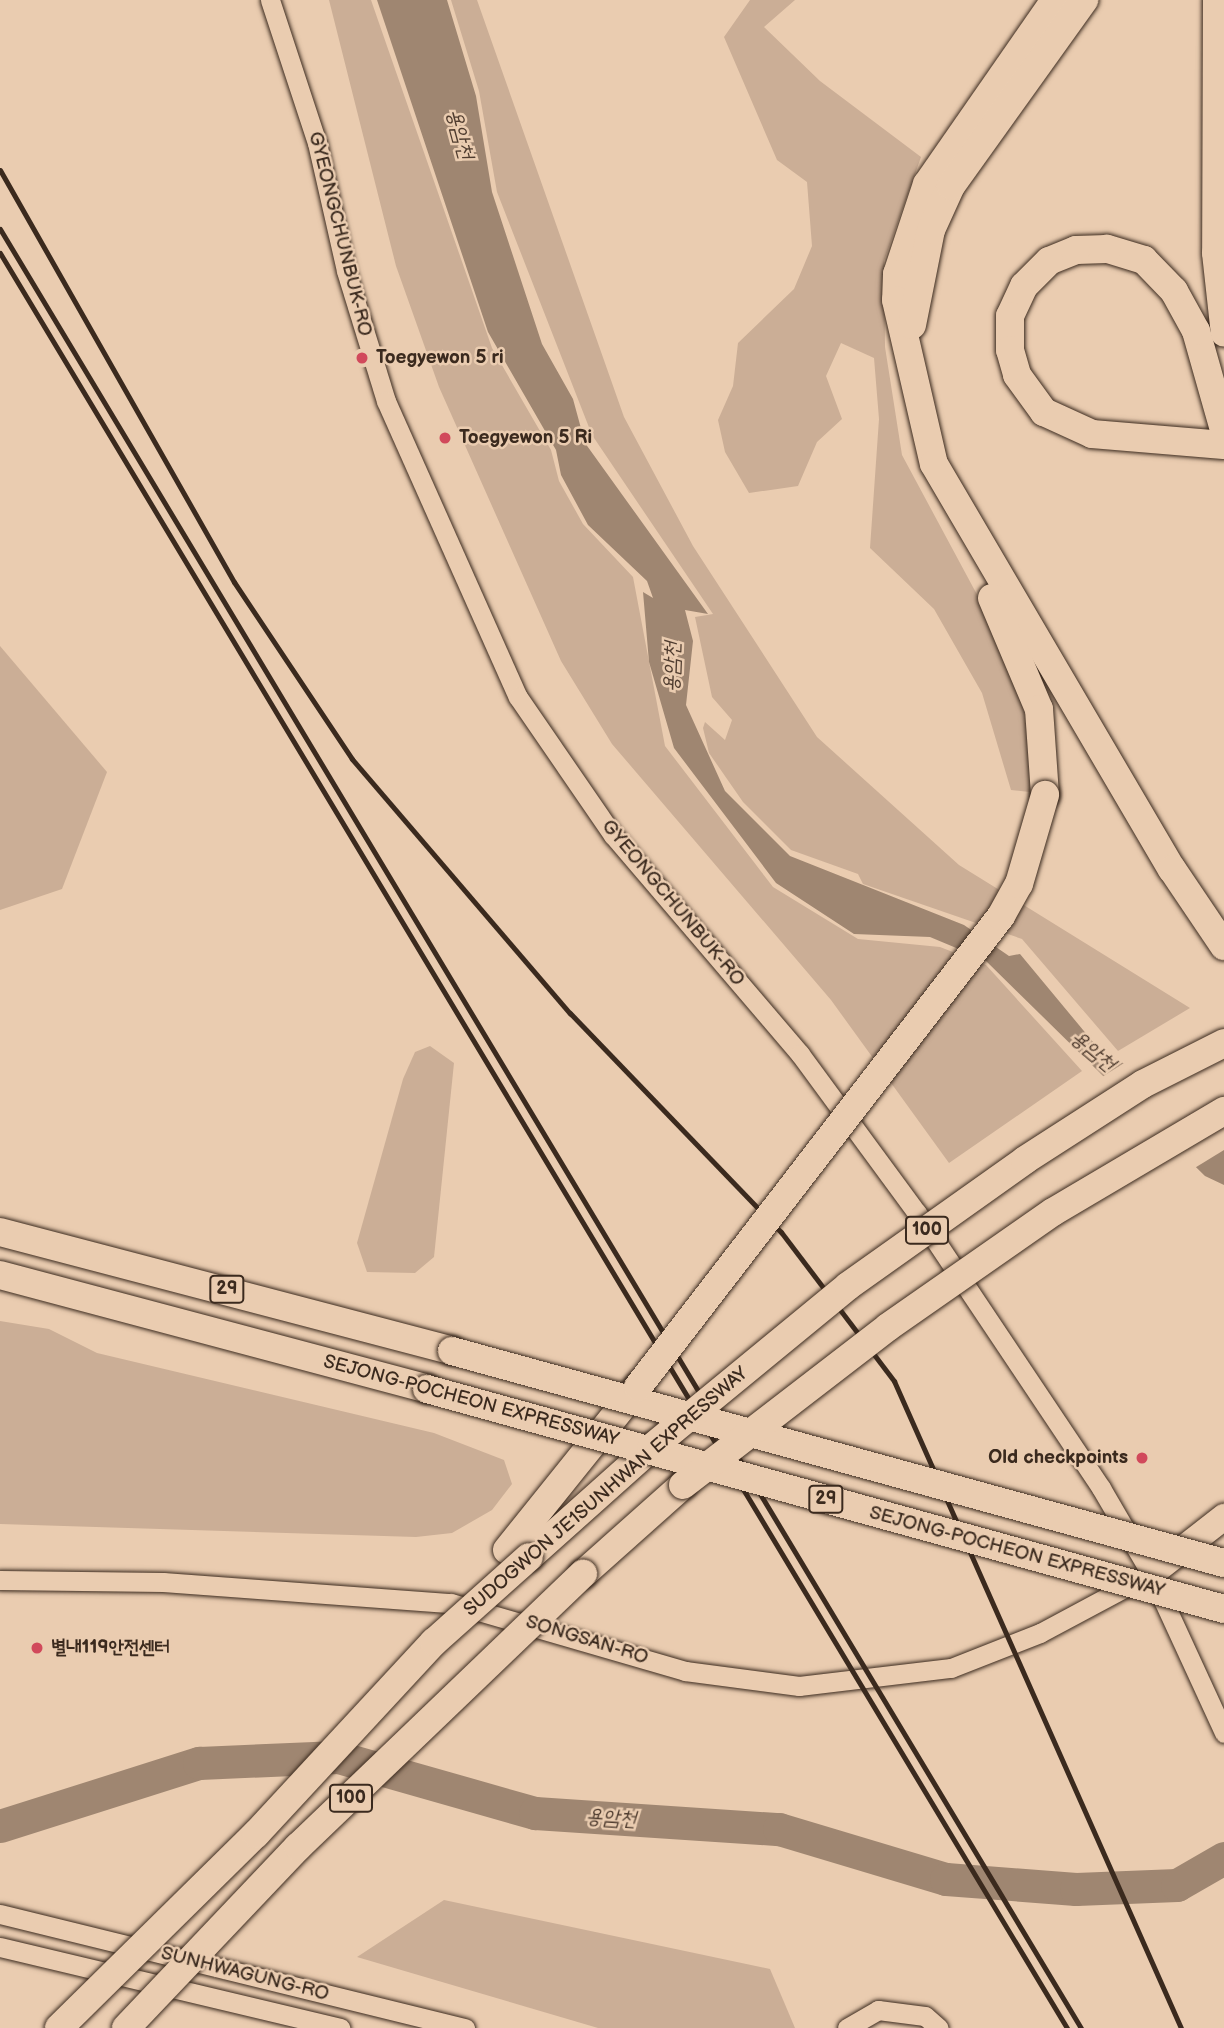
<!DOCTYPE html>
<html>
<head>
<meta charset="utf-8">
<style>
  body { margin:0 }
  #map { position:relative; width:1224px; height:2028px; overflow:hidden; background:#eaccb0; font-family:"Balsamiq Sans","Poor Story",sans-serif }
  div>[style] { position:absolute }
  .green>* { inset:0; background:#cbae96 }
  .water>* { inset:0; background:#9f8671 }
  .pier>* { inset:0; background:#eaccb0 }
  .river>* { height:33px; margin:-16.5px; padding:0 16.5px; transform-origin:16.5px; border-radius:16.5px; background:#9f8671 }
  .roads { filter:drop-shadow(0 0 2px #3b2a1e) drop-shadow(0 0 2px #3b2a1e) }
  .tertiary>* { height:19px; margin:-9.5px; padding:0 9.5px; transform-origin:9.5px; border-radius:9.5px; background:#eaccb0 }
  .trunk>* { height:26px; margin:-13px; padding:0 13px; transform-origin:13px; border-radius:13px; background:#eaccb0 }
  .motorway>* { height:28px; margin:-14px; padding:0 14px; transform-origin:14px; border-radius:14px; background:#eaccb0 }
  .rail>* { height:5px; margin:-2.5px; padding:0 2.5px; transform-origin:2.5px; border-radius:2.5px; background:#3b2a1e }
  .bridges { filter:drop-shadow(0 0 2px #3b2a1e) drop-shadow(0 0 2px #3b2a1e) }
  .motorway-bridge>* { height:28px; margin:-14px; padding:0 14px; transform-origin:14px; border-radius:14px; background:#eaccb0 }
  .dots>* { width:19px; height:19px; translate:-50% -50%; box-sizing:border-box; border:4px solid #eaccb0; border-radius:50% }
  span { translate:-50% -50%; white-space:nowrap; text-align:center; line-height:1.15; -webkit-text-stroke:5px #eaccb0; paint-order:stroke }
  .shield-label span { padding:2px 5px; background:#eaccb0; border:2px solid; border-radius:5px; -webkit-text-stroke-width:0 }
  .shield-label { font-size:18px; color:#3b2a1e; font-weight:700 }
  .street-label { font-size:19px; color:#3b2a1e }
  .poi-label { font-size:19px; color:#3b2a1e; font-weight:700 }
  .left { translate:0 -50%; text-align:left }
  .right { translate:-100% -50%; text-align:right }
  .water-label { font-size:21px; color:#4f3c2f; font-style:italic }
</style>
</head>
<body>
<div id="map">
  <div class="green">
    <div style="clip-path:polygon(329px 0,371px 0,492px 348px,551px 450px,559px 481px,583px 524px,633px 577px,665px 746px,773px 887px,858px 939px,940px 947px,986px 965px,1082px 1071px,949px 1163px,831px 1000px,612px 744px,561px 661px,439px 387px,396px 266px)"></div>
    <div style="clip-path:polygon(451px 0,477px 0,624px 417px,693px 546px,817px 737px,959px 865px,1190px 1008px,1118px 1051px,1022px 939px,863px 884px,858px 874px,791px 850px,743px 802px,709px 753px,703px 728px,705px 722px,725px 740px,732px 720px,712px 697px,695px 617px,713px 614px,592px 435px,497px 192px,479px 91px)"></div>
    <div style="clip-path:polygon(750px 0,795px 0,764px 27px,820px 81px,921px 157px,884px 261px,885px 347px,902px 455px,1017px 669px,1031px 755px,1030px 792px,1011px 790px,982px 693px,934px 609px,870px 548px,879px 419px,874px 358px,841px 343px,826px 376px,842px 419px,817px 442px,798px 486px,749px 493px,725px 452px,718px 420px,733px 386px,738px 343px,794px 289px,812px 246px,807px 182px,777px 160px,724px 37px)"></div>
    <div style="clip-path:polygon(0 646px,107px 772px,62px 889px,0 910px)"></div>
    <div style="clip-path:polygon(430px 1046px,454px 1063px,434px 1257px,415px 1273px,367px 1272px,357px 1243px,403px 1079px,415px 1052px)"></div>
    <div style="clip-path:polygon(0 1321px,49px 1329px,97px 1353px,434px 1433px,504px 1460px,512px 1484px,492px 1510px,452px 1533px,416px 1537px,0 1524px)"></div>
    <div style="clip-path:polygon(444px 1900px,770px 1969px,795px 2028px,598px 2028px,357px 1957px)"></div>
  </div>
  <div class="water">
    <div style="clip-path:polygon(377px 0,447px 0,476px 96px,492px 192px,542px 344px,573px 399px,585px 443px,708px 614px,685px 610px,693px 641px,686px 705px,725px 791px,790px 856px,964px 925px,1009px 956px,1020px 954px,1103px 1054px,1224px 1108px,1224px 1185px,1205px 1176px,985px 960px,930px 937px,854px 934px,776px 883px,674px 748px,649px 662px,643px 592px,653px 598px,647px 581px,588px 525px,561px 475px,556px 450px,488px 332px)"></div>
  </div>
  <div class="pier">
    <div style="clip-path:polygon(1127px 1061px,1224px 1104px,1224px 1150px,1193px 1169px,1099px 1079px)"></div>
  </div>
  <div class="river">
    <div style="left:0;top:1826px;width:209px;rotate:-17.6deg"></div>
    <div style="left:199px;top:1763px;width:139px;rotate:-2.5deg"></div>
    <div style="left:338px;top:1757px;width:205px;rotate:15.9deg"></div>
    <div style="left:535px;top:1813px;width:245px;rotate:3.8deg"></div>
    <div style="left:779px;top:1829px;width:174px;rotate:16.7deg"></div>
    <div style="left:946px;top:1879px;width:130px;rotate:4.4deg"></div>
    <div style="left:1076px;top:1889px;width:101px;rotate:-2.3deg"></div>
    <div style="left:1177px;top:1885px;width:54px;rotate:-29.9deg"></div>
  </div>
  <div class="roads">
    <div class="tertiary">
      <div style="left:270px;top:0;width:151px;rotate:71.8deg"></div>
      <div style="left:317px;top:143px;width:131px;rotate:77.2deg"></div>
      <div style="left:346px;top:271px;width:136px;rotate:72.9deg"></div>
      <div style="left:386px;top:401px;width:324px;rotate:66deg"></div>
      <div style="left:518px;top:697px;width:168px;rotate:55.5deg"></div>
      <div style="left:613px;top:835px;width:288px;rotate:49.5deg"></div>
      <div style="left:800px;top:1054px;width:197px;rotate:53.7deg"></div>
      <div style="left:917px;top:1213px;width:331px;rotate:56.2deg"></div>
      <div style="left:1101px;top:1488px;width:99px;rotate:59.8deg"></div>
      <div style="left:1151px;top:1574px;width:175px;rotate:65.3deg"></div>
      <div style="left:0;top:1580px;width:163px;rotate:0.7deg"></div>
      <div style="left:163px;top:1582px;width:289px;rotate:4.2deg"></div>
      <div style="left:451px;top:1603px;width:244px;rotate:16.2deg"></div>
      <div style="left:685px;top:1671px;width:115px;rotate:7.5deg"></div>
      <div style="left:799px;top:1686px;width:153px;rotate:-6.8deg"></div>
      <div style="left:951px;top:1668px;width:96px;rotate:-21.5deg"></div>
      <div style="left:1040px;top:1633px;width:110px;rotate:-28.2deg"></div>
      <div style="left:0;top:1914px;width:479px;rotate:13.8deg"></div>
      <div style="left:0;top:1947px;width:350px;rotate:13.4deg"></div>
      <div style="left:847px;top:2028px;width:36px;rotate:-30deg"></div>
      <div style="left:878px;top:2010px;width:47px;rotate:7.3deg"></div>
      <div style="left:925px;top:2016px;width:18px;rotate:41deg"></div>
    </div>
    <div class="trunk">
      <div style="left:1216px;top:0;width:253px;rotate:90.2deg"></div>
      <div style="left:1215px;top:253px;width:81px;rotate:83.7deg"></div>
      <div style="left:1151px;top:1574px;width:93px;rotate:-38deg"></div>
    </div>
    <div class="motorway">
      <div style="left:1055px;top:0;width:224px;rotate:124.8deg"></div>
      <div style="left:927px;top:184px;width:95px;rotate:108.4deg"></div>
      <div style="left:897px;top:274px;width:26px;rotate:92deg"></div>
      <div style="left:896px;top:300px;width:168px;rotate:77deg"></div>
      <div style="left:934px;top:464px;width:470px;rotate:59.6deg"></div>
      <div style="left:1172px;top:869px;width:93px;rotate:56deg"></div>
      <div style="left:912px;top:325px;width:97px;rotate:-78.7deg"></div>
      <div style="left:931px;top:230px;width:48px;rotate:-65.6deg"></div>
      <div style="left:951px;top:186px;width:229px;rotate:-54.4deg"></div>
      <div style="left:1224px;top:430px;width:103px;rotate:-105.8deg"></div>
      <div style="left:1196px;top:331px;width:46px;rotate:-118.8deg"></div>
      <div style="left:1174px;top:291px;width:43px;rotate:-134.1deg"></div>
      <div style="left:1144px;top:260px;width:39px;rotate:-163deg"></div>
      <div style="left:1107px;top:249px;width:31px;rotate:178deg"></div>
      <div style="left:1076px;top:250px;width:29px;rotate:158deg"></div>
      <div style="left:1049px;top:261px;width:35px;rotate:135deg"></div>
      <div style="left:1024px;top:286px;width:33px;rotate:115deg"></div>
      <div style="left:1010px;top:316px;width:34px;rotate:90deg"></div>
      <div style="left:1010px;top:350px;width:26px;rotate:74deg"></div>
      <div style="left:1017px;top:375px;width:46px;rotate:53.9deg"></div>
      <div style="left:1044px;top:412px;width:53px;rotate:24.6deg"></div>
      <div style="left:1092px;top:434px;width:132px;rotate:4.8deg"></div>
      <div style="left:992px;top:598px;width:121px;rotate:67.1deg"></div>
      <div style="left:1039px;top:709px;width:86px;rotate:86deg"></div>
      <div style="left:0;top:1232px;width:467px;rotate:14.7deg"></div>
      <div style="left:0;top:1275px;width:442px;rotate:14.9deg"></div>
      <div style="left:507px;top:1550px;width:209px;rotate:-51.2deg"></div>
      <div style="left:529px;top:1557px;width:164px;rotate:-41.8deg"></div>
      <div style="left:583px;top:1574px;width:134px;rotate:-41.7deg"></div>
    </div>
  </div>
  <div class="rail">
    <div style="left:0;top:170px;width:474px;rotate:60.4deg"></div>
    <div style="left:234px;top:582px;width:213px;rotate:56.3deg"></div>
    <div style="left:352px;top:759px;width:335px;rotate:49.4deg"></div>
    <div style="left:570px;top:1013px;width:304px;rotate:46.1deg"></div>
    <div style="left:781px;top:1232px;width:187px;rotate:52.8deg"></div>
    <div style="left:894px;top:1381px;width:708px;rotate:66.08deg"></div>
    <div style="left:0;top:229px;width:2099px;rotate:59deg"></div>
    <div style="left:0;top:253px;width:2071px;rotate:58.99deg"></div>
  </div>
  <div class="bridges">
    <div class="motorway-bridge">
      <div style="left:452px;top:1351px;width:801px;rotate:15.36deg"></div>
      <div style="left:638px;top:1387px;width:595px;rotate:-52.38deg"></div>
      <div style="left:1001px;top:916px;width:37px;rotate:-61deg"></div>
      <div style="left:1019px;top:884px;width:93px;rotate:-73.7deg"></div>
      <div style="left:427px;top:1389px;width:827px;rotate:15.43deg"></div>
      <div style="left:651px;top:1448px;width:255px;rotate:-39.4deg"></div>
      <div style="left:848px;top:1286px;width:217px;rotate:-35.4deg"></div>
      <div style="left:1025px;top:1160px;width:140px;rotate:-32.8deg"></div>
      <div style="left:1143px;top:1084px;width:91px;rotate:-26.8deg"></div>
      <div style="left:683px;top:1485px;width:259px;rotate:-37.6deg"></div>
      <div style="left:888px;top:1327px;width:201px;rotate:-34.9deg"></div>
      <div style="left:1053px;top:1212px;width:199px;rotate:-30.6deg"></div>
      <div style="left:59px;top:2028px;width:276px;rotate:-44.6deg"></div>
      <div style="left:256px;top:1834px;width:262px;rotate:-47.2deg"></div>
      <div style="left:434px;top:1642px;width:127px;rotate:-41.8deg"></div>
      <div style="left:126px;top:2028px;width:250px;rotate:-46.5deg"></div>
      <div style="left:298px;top:1847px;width:395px;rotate:-43.8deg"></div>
    </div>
  </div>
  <div class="dots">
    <div style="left:362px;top:358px;background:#d1495b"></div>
    <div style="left:445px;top:438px;background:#d1495b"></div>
    <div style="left:1142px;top:1458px;background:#d1495b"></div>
    <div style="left:37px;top:1648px;background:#d1495b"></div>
  </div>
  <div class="shield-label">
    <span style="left:927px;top:1230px">100</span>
    <span style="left:227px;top:1289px">29</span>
    <span style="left:826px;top:1499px">29</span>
    <span style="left:351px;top:1798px">100</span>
  </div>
  <div class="street-label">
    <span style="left:340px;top:234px;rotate:76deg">GYEONGCHUNBUK-RO</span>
    <span style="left:673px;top:903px;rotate:50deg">GYEONGCHUNBUK-RO</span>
    <span style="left:471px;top:1401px;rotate:15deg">SEJONG-POCHEON EXPRESSWAY</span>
    <span style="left:606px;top:1492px;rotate:-41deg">SUDOGWON JE1SUNHWAN EXPRESSWAY</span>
    <span style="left:1017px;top:1552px;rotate:15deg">SEJONG-POCHEON EXPRESSWAY</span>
    <span style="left:587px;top:1640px;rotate:17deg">SONGSAN-RO</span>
    <span style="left:245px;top:1974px;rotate:14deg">SUNHWAGUNG-RO</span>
  </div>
  <div class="poi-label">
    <span class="left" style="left:376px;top:358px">Toegyewon 5 ri</span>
    <span class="left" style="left:459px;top:438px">Toegyewon 5 Ri</span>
    <span class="right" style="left:1128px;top:1458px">Old checkpoints</span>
    <span class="left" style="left:51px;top:1648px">별내119안전센터</span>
  </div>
  <div class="water-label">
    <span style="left:460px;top:134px;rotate:75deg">용암천</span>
    <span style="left:672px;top:667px;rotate:-88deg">용암천</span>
    <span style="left:1093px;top:1051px;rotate:40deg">용암천</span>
    <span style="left:611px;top:1818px;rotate:4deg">용암천</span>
  </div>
</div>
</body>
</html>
